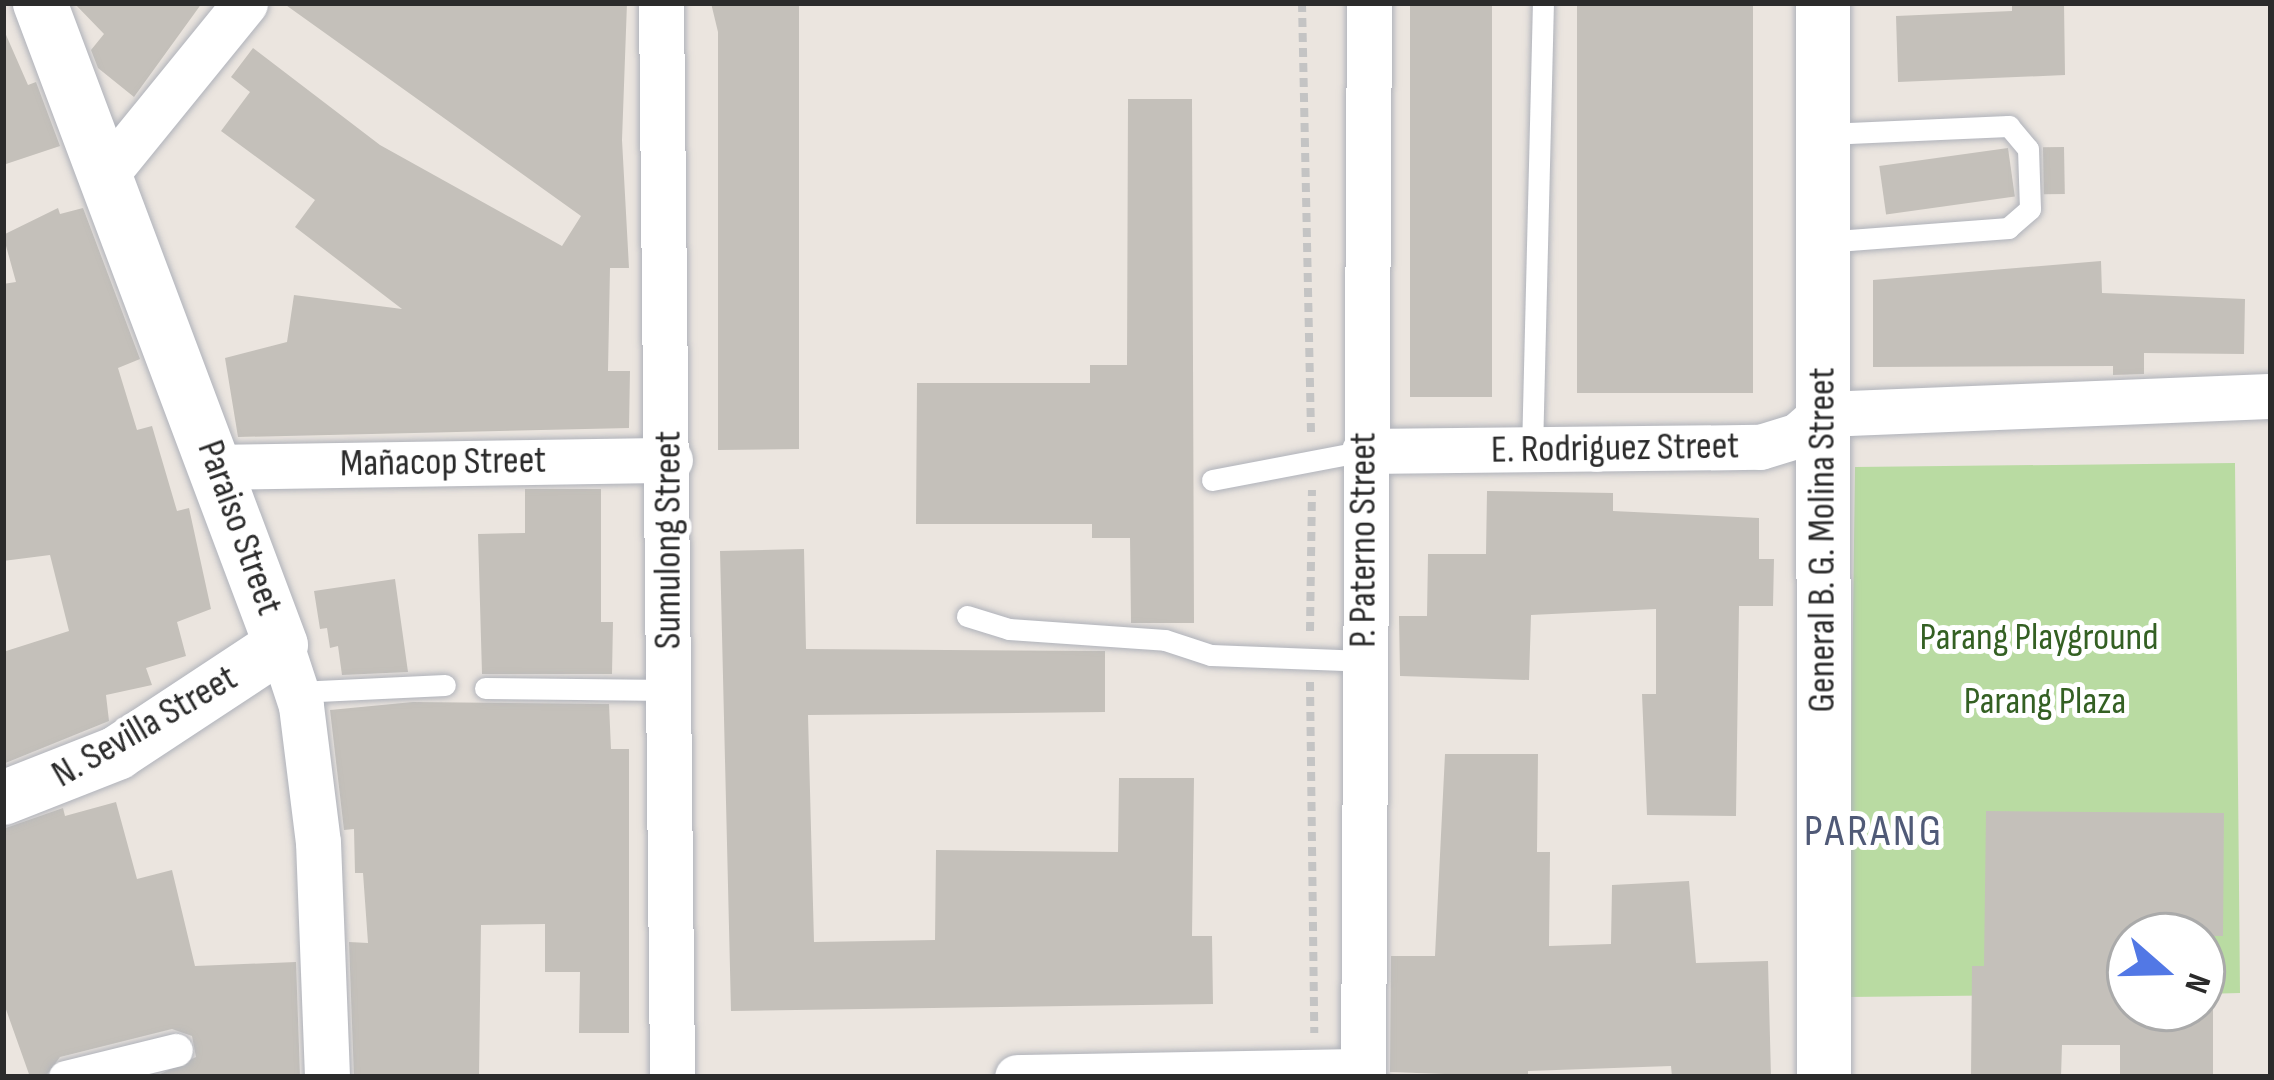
<!DOCTYPE html>
<html>
<head>
<meta charset="utf-8">
<style>
  body { margin:0 }
  #map { position:relative; width:2274px; height:1080px; overflow:hidden; background:#ebe5df; font-family:"Sofia Sans Condensed",sans-serif }
  div>[style] { position:absolute }
  .green>* { inset:0; background:#b9dba2 }
  .building>* { inset:0; background:#c4c0ba; transform-origin:0 0 }
  .path>* { height:8px; margin-top:-4px; transform-origin:0; background:repeating-linear-gradient(90deg,#c4c4c4 0 9px,transparent 0 15px) }
  .roads { filter:drop-shadow(0 0 3px #afb2ba) drop-shadow(0 0 3px #afb2ba) }
  .service>* { height:21px; margin:-10.5px; padding:0 10.5px; transform-origin:10.5px; border-radius:10.5px; background:#fff }
  .pedestrian>* { height:33px; margin:-16.5px; padding:0 16.5px; transform-origin:16.5px; border-radius:16.5px; background:#fff }
  .minor>* { height:45px; margin:-22.5px; padding:0 22.5px; transform-origin:22.5px; border-radius:22.5px; background:#fff }
  .tertiary>* { height:54px; margin:-27px; padding:0 27px; transform-origin:27px; border-radius:27px; background:#fff }
  span { translate:-50% -50%; white-space:nowrap; text-align:center; line-height:1.15; -webkit-text-stroke:10px #fff; paint-order:stroke }
  .street-label { font-size:39px; color:#2b2b2b }
  .park-label { font-size:39px; color:#346023 }
  .quarter-label { font-size:45px; color:#505a77; letter-spacing:3px }
  .frame { position:absolute; inset:0; border:6px solid #2b2b2b; pointer-events:none }
  .north { position:absolute; left:2106px; top:912px; width:120px; height:120px; box-sizing:border-box; background:#fff; border:3px solid #aaa; border-radius:50%; rotate:110deg; font-size:33px; font-weight:700; line-height:48px; text-align:center; color:#2b2b2b }
  .north::after { content:''; display:block; margin:auto; width:42px; height:54px; background:#5278e5; clip-path:polygon(50% 0,100% 100%,50% 72%,0 100%) }
</style>
</head>
<body>
<div id="map">
  <div class="green">
    <div style="clip-path:polygon(2235px 463px,2240px 993px,2202px 994px,2202px 936px,2130px 936px,2130px 994px,1848px 997px,1855px 467px)"></div>
  </div>
  <div class="building">
    <div style="clip-path:polygon(74px 3px,202px 3px,134px 97px,98px 68px,91px 50px,104px 34px)"></div>
    <div style="clip-path:polygon(283px 3px,627px 3px,622px 140px,629px 268px,610px 268px,608px 371px,630px 371px,629px 428px,238px 437px,225px 358px,287px 342px,294px 295px,402px 309px,295px 227px,315px 200px,221px 131px,250px 92px,231px 77px,253px 48px,380px 145px,562px 246px,581px 216px)"></div>
    <div style="clip-path:polygon(711px 3px,799px 3px,799px 449px,718px 450px,718px 32px)"></div>
    <div style="left:1410px;top:3px;width:82px;height:394px"></div>
    <div style="left:1577px;top:3px;width:176px;height:390px"></div>
    <div style="clip-path:polygon(2012px 3px,2064px 3px,2065px 75px,1898px 82px,1896px 16px,2012px 11px)"></div>
    <div style="clip-path:polygon(3px 28px,28px 85px,36px 82px,60px 146px,3px 165px)"></div>
    <div style="clip-path:polygon(1128px 99px,1192px 99px,1194px 623px,1131px 623px,1130px 538px,1092px 538px,1092px 524px,916px 524px,917px 383px,1090px 383px,1090px 365px,1127px 365px)"></div>
    <div style="left:2064px;top:147px;width:47px;height:21px;rotate:89deg"></div>
    <div style="left:2008px;top:148px;width:49px;height:130px;rotate:82deg"></div>
    <div style="clip-path:polygon(58px 208px,60px 214px,83px 208px,140px 359px,118px 368px,137px 430px,152px 426px,177px 511px,189px 508px,211px 609px,177px 622px,186px 656px,146px 668px,152px 685px,106px 695px,109px 721px,3px 764px,3px 652px,69px 631px,50px 555px,3px 561px,3px 284px,16px 282px,3px 235px)"></div>
    <div style="clip-path:polygon(2101px 261px,2102px 293px,2245px 299px,2244px 354px,2144px 353px,2144px 374px,2113px 375px,2113px 366px,1873px 367px,1873px 280px)"></div>
    <div style="clip-path:polygon(525px 489px,601px 489px,601px 622px,613px 622px,612px 674px,482px 674px,478px 534px,525px 533px)"></div>
    <div style="clip-path:polygon(1487px 491px,1613px 493px,1613px 511px,1759px 518px,1759px 559px,1774px 559px,1773px 606px,1739px 606px,1736px 816px,1647px 815px,1642px 694px,1656px 694px,1656px 609px,1531px 615px,1529px 680px,1400px 676px,1399px 616px,1427px 616px,1428px 554px,1486px 554px)"></div>
    <div style="clip-path:polygon(804px 549px,806px 649px,1105px 651px,1105px 712px,808px 715px,814px 942px,935px 940px,936px 850px,1118px 852px,1119px 778px,1194px 778px,1192px 936px,1212px 936px,1213px 1004px,731px 1011px,720px 551px)"></div>
    <div style="clip-path:polygon(395px 579px,408px 672px,342px 675px,338px 646px,330px 648px,327px 628px,320px 629px,314px 591px)"></div>
    <div style="clip-path:polygon(413px 702px,609px 704px,611px 749px,629px 749px,629px 1033px,579px 1033px,580px 972px,545px 972px,545px 924px,481px 925px,479px 1077px,354px 1077px,349px 942px,368px 943px,363px 873px,355px 873px,354px 829px,344px 830px,330px 710px)"></div>
    <div style="clip-path:polygon(1445px 754px,1538px 754px,1537px 852px,1550px 852px,1549px 946px,1611px 944px,1612px 885px,1689px 881px,1696px 963px,1768px 961px,1771px 1077px,1672px 1077px,1671px 1066px,1528px 1071px,1528px 1077px,1390px 1072px,1391px 956px,1435px 956px)"></div>
    <div style="clip-path:polygon(116px 802px,137px 879px,172px 870px,195px 966px,296px 962px,300px 1077px,154px 1077px,196px 1057px,192px 1036px,172px 1029px,60px 1057px,45px 1077px,30px 1077px,3px 1001px,3px 829px,63px 808px,65px 816px)"></div>
    <div style="clip-path:polygon(1986px 811px,2224px 813px,2223px 936px,2130px 936px,2130px 1008px,2213px 1008px,2213px 1077px,2120px 1077px,2120px 1045px,2062px 1045px,2061px 1077px,1971px 1077px,1972px 966px,1984px 966px)"></div>
  </div>
  <div class="path">
    <div style="left:1302px;top:3px;width:430px;rotate:88.8deg"></div>
    <div style="left:1310px;top:631px;width:141px;rotate:-89.2deg"></div>
    <div style="left:1310px;top:682px;width:351px;rotate:89.3deg"></div>
  </div>
  <div class="roads">
    <div class="service">
      <div style="left:1823px;top:242px;width:186px;rotate:-4.3deg"></div>
      <div style="left:2008px;top:228px;width:29px;rotate:-41deg"></div>
      <div style="left:2030px;top:209px;width:60px;rotate:-91.9deg"></div>
      <div style="left:2028px;top:149px;width:30px;rotate:-130deg"></div>
      <div style="left:2009px;top:126px;width:184px;rotate:177.5deg"></div>
      <div style="left:1532px;top:451px;width:448px;rotate:-88.6deg"></div>
      <div style="left:1212px;top:480px;width:155px;rotate:-10.8deg"></div>
      <div style="left:967px;top:616px;width:44px;rotate:17.2deg"></div>
      <div style="left:1009px;top:629px;width:156px;rotate:4deg"></div>
      <div style="left:1165px;top:640px;width:48px;rotate:18.1deg"></div>
      <div style="left:1211px;top:655px;width:153px;rotate:2.2deg"></div>
      <div style="left:485px;top:688px;width:184px;rotate:0.6deg"></div>
      <div style="left:297px;top:692px;width:148px;rotate:-2.7deg"></div>
    </div>
    <div class="pedestrian">
      <div style="left:65px;top:1077px;width:114px;rotate:-13.7deg"></div>
    </div>
    <div class="minor">
      <div style="left:661px;top:3px;width:1074px;rotate:89.41deg"></div>
      <div style="left:107px;top:173px;width:219px;rotate:-50.9deg"></div>
      <div style="left:1364px;top:451px;width:396px;rotate:-0.6deg"></div>
      <div style="left:1760px;top:447px;width:39px;rotate:-17deg"></div>
      <div style="left:1797px;top:436px;width:33px;rotate:-41deg"></div>
      <div style="left:1822px;top:414px;width:449px;rotate:-2.3deg"></div>
      <div style="left:216px;top:467px;width:454px;rotate:-0.9deg"></div>
      <div style="left:281px;top:645px;width:64px;rotate:71.8deg"></div>
      <div style="left:301px;top:706px;width:137px;rotate:82.9deg"></div>
      <div style="left:318px;top:842px;width:235px;rotate:87.8deg"></div>
      <div style="left:1017px;top:1077px;width:346px;rotate:-1deg"></div>
      <div style="left:1363px;top:1077px;width:1074px;rotate:-89.68deg"></div>
    </div>
    <div class="tertiary">
      <div style="left:1823px;top:3px;width:1074px;rotate:89.95deg"></div>
      <div style="left:3px;top:798px;width:123px;rotate:-21.5deg"></div>
      <div style="left:117px;top:753px;width:196px;rotate:-33.4deg"></div>
      <div style="left:281px;top:645px;width:686px;rotate:-110.58deg"></div>
    </div>
  </div>
  <div class="street-label">
    <span style="left:1615px;top:449px;rotate:-1deg">E. Rodriguez Street</span>
    <span style="left:443px;top:463px;rotate:-1deg">Mañacop Street</span>
    <span style="left:239px;top:528px;rotate:70deg">Paraiso Street</span>
    <span style="left:669px;top:540px;rotate:-90deg">Sumulong Street</span>
    <span style="left:1364px;top:540px;rotate:-90deg">P. Paterno Street</span>
    <span style="left:1823px;top:540px;rotate:-90deg">General B. G. Molina Street</span>
    <span style="left:145px;top:727px;rotate:-30deg">N. Sevilla Street</span>
  </div>
  <div class="park-label">
    <span style="left:2039px;top:638px">Parang Playground</span>
    <span style="left:2045px;top:702px">Parang Plaza</span>
  </div>
  <div class="quarter-label">
    <span style="left:1874px;top:832px">PARANG</span>
  </div>
  <div class="frame"></div>
  <div class="north">N</div>
</div>
</body>
</html>
